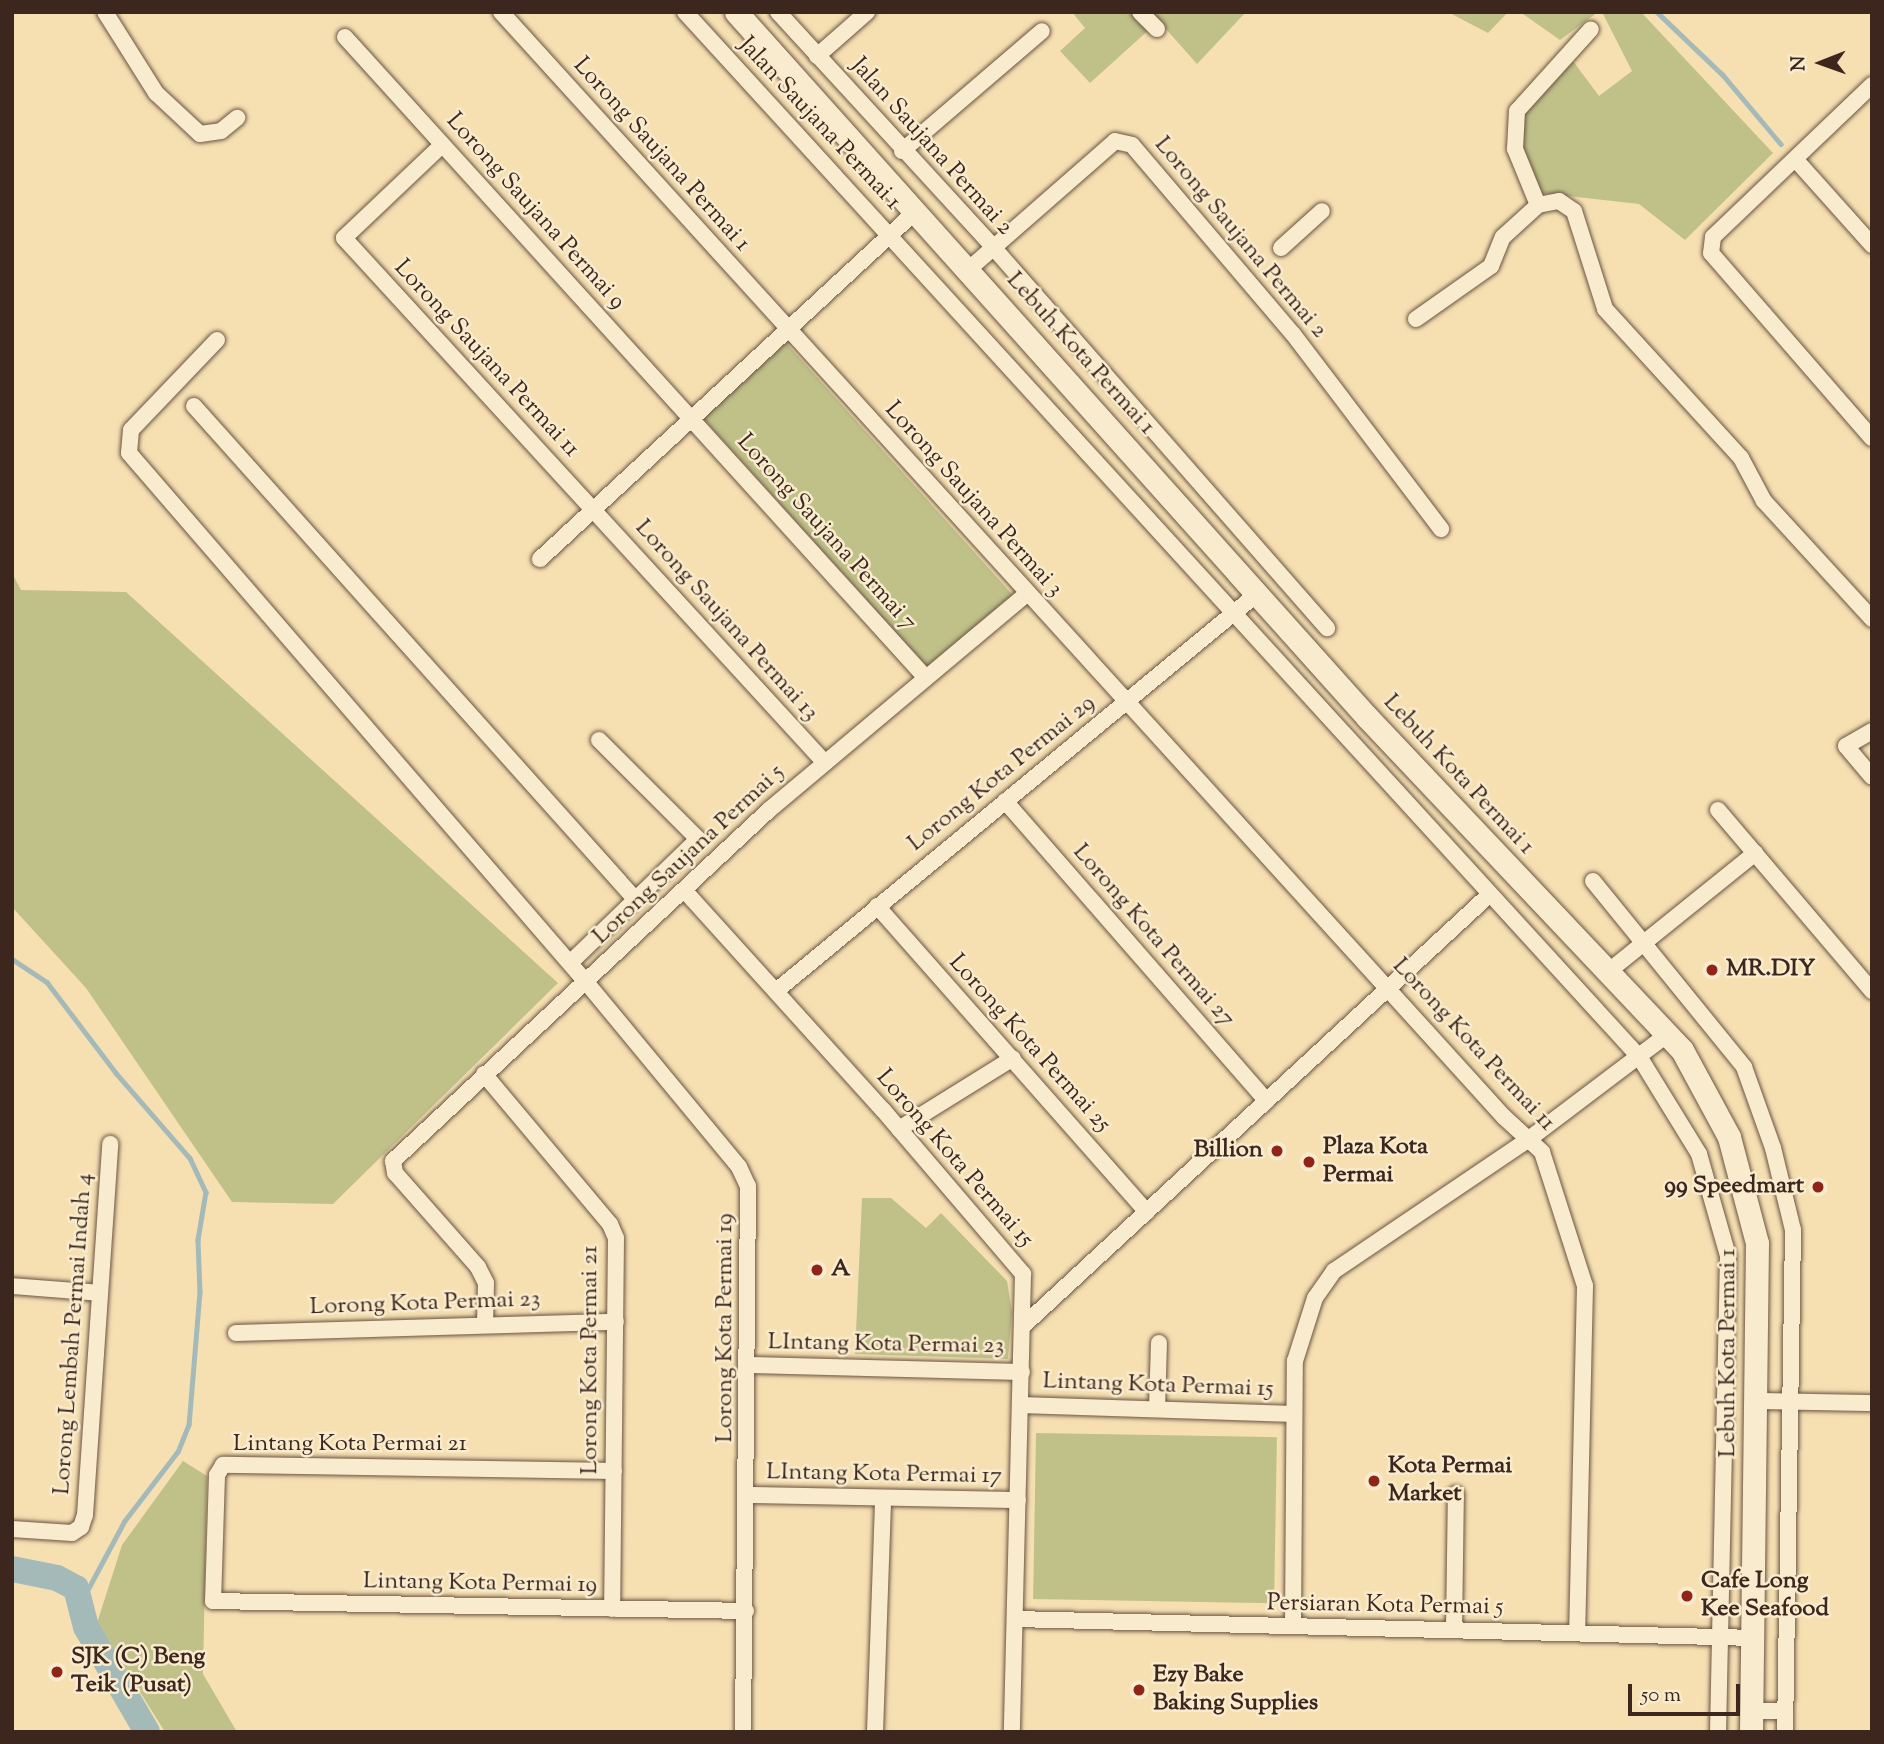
<!DOCTYPE html>
<html>
<head>
<meta charset="utf-8">
<style>
  body { margin:0 }
  #map { position:relative; width:1884px; height:1744px; overflow:hidden; background:#f6e0b2; font-family:"Sorts Mill Goudy",serif }
  div>[style] { position:absolute }
  .green>* { inset:0; background:#c0c189; transform-origin:0 0 }
  .stream>* { height:4.5px; margin:-2.25px; padding:0 2.25px; transform-origin:2.25px; border-radius:2.25px; background:#a4bab9 }
  .river>* { height:26px; margin:-13px; padding:0 13px; transform-origin:13px; border-radius:13px; background:#a4bab9 }
  .roads { filter:drop-shadow(0 0 2px #6a5443) drop-shadow(0 0 2px #6a5443) }
  .street>* { height:16px; margin:-8px; padding:0 8px; transform-origin:8px; border-radius:8px; background:#f9ebcd }
  .secondary>* { height:23px; margin:-11.5px; padding:0 11.5px; transform-origin:11.5px; border-radius:11.5px; background:#f9ebcd }
  .dots>* { width:19px; height:19px; translate:-50% -50%; box-sizing:border-box; border:4px solid #f9ebcd; border-radius:50% }
  span { translate:-50% -50%; white-space:nowrap; text-align:center; line-height:1.15; -webkit-text-stroke:5px #f9ebcd; paint-order:stroke }
  .street-label { font-size:24px; color:#3c261e }
  .poi-label { font-size:24px; color:#3c261e; font-weight:700 }
  .left { translate:0 -50%; text-align:left }
  .right { translate:-100% -50%; text-align:right }
  .frame { position:absolute; inset:0; border:14px solid #3c261e; pointer-events:none }
  .north { position:absolute; left:1786px; top:28px; width:70px; height:70px; -webkit-text-stroke:5px #f9ebcd; paint-order:stroke; rotate:269deg; font-size:19px; font-weight:700; line-height:28px; text-align:center; color:#3c261e }
  .north::after { content:''; display:block; margin:auto; width:24px; height:32px; background:#3c261e; clip-path:polygon(50% 0,100% 100%,50% 72%,0 100%) }
  .scale { position:absolute; left:1628px; top:1684px; width:112px; height:32px; box-sizing:border-box; border:4px solid #3c261e; border-top:0; padding-left:9px; font-size:21px; line-height:24px; white-space:nowrap; color:#3c261e; -webkit-text-stroke:5px #f9ebcd; paint-order:stroke }
</style>
</head>
<body>
<div id="map">
  <div class="green">
    <div style="clip-path:polygon(1072px 12px,1246px 12px,1197px 64px,1166px 29px,1152px 27px,1090px 83px,1060px 51px,1085px 28px)"></div>
    <div style="clip-path:polygon(1448px 12px,1508px 12px,1488px 33px)"></div>
    <div style="clip-path:polygon(1520px 12px,1598px 12px,1560px 40px)"></div>
    <div style="clip-path:polygon(1602px 12px,1641px 12px,1773px 153px,1685px 240px,1639px 204px,1541px 193px,1522px 147px,1522px 116px,1573px 61px,1599px 96px,1632px 71px)"></div>
    <div style="left:786px;top:343px;width:345px;height:112px;rotate:48deg"></div>
    <div style="clip-path:polygon(12px 573px,21px 590px,126px 592px,558px 983px,333px 1204px,232px 1202px,86px 988px,12px 907px)"></div>
    <div style="clip-path:polygon(862px 1198px,891px 1198px,926px 1228px,941px 1213px,1007px 1281px,1012px 1312px,1008px 1359px,855px 1354px)"></div>
    <div style="left:1036px;top:1433px;width:241px;height:166px;rotate:1deg"></div>
    <div style="clip-path:polygon(183px 1461px,207px 1476px,203px 1674px,237px 1732px,165px 1732px,97px 1623px,122px 1545px)"></div>
  </div>
  <div class="stream">
    <div style="left:1657px;top:12px;width:91px;rotate:43.7deg"></div>
    <div style="left:1723px;top:75px;width:90px;rotate:50deg"></div>
    <div style="left:12px;top:959px;width:42px;rotate:33.3deg"></div>
    <div style="left:47px;top:982px;width:114px;rotate:52.8deg"></div>
    <div style="left:116px;top:1073px;width:113px;rotate:49deg"></div>
    <div style="left:190px;top:1158px;width:38px;rotate:65deg"></div>
    <div style="left:206px;top:1192px;width:49px;rotate:99.5deg"></div>
    <div style="left:198px;top:1240px;width:52px;rotate:87.8deg"></div>
    <div style="left:200px;top:1292px;width:133px;rotate:94.7deg"></div>
    <div style="left:189px;top:1425px;width:29px;rotate:112deg"></div>
    <div style="left:178px;top:1452px;width:87px;rotate:127.5deg"></div>
    <div style="left:125px;top:1521px;width:95px;rotate:118.2deg"></div>
  </div>
  <div class="river">
    <div style="left:12px;top:1569px;width:46px;rotate:11.3deg"></div>
    <div style="left:57px;top:1578px;width:21px;rotate:28deg"></div>
    <div style="left:76px;top:1588px;width:40px;rotate:75.6deg"></div>
    <div style="left:86px;top:1627px;width:121px;rotate:59.8deg"></div>
  </div>
  <div class="roads">
    <div class="street">
      <div style="left:105px;top:12px;width:96px;rotate:57.8deg"></div>
      <div style="left:156px;top:93px;width:60px;rotate:43deg"></div>
      <div style="left:200px;top:134px;width:21px;rotate:-8deg"></div>
      <div style="left:221px;top:131px;width:21px;rotate:-39deg"></div>
      <div style="left:501px;top:12px;width:1492px;rotate:47.77deg"></div>
      <div style="left:1504px;top:1117px;width:52px;rotate:42.6deg"></div>
      <div style="left:1542px;top:1152px;width:141px;rotate:72.2deg"></div>
      <div style="left:1585px;top:1286px;width:347px;rotate:91.3deg"></div>
      <div style="left:685px;top:12px;width:1416px;rotate:47.6deg"></div>
      <div style="left:1640px;top:1058px;width:113px;rotate:58.4deg"></div>
      <div style="left:1699px;top:1154px;width:106px;rotate:74.1deg"></div>
      <div style="left:1728px;top:1256px;width:476px;rotate:91.2deg"></div>
      <div style="left:778px;top:12px;width:319px;rotate:47.5deg"></div>
      <div style="left:993px;top:247px;width:507px;rotate:48.76deg"></div>
      <div style="left:1140px;top:12px;width:24px;rotate:45deg"></div>
      <div style="left:345px;top:37px;width:865px;rotate:47.81deg"></div>
      <div style="left:817px;top:56px;width:67px;rotate:-41.3deg"></div>
      <div style="left:1872px;top:85px;width:220px;rotate:136.3deg"></div>
      <div style="left:1713px;top:237px;width:16px;rotate:97deg"></div>
      <div style="left:1711px;top:253px;width:245px;rotate:49deg"></div>
      <div style="left:442px;top:145px;width:135px;rotate:136.5deg"></div>
      <div style="left:344px;top:238px;width:712px;rotate:47.5deg"></div>
      <div style="left:902px;top:151px;width:184px;rotate:-40.6deg"></div>
      <div style="left:1796px;top:160px;width:114px;rotate:48.2deg"></div>
      <div style="left:1538px;top:205px;width:61px;rotate:-112.3deg"></div>
      <div style="left:1515px;top:149px;width:38px;rotate:-87deg"></div>
      <div style="left:1517px;top:111px;width:110px;rotate:-47.9deg"></div>
      <div style="left:1281px;top:248px;width:55px;rotate:-42.1deg"></div>
      <div style="left:969px;top:269px;width:194px;rotate:-41.2deg"></div>
      <div style="left:1115px;top:141px;width:17px;rotate:13deg"></div>
      <div style="left:1132px;top:145px;width:248px;rotate:49.6deg"></div>
      <div style="left:1293px;top:334px;width:245px;rotate:52.8deg"></div>
      <div style="left:1416px;top:319px;width:92px;rotate:-35.2deg"></div>
      <div style="left:1491px;top:266px;width:31px;rotate:-68deg"></div>
      <div style="left:1503px;top:237px;width:47px;rotate:-42.4deg"></div>
      <div style="left:1538px;top:205px;width:21px;rotate:-11deg"></div>
      <div style="left:1559px;top:201px;width:18px;rotate:34deg"></div>
      <div style="left:1574px;top:211px;width:103px;rotate:72.4deg"></div>
      <div style="left:1605px;top:309px;width:202px;rotate:47.6deg"></div>
      <div style="left:1741px;top:458px;width:49px;rotate:61.9deg"></div>
      <div style="left:1764px;top:501px;width:160px;rotate:47.5deg"></div>
      <div style="left:217px;top:340px;width:124px;rotate:133.7deg"></div>
      <div style="left:131px;top:430px;width:23px;rotate:95deg"></div>
      <div style="left:129px;top:453px;width:699px;rotate:49.18deg"></div>
      <div style="left:586px;top:982px;width:240px;rotate:50.4deg"></div>
      <div style="left:739px;top:1167px;width:21px;rotate:65deg"></div>
      <div style="left:748px;top:1186px;width:546px;rotate:90.52deg"></div>
      <div style="left:194px;top:406px;width:661px;rotate:48.19deg"></div>
      <div style="left:540px;top:559px;width:512px;rotate:-42.79deg"></div>
      <div style="left:1872px;top:731px;width:30px;rotate:150deg"></div>
      <div style="left:1846px;top:746px;width:40px;rotate:50deg"></div>
      <div style="left:1005px;top:801px;width:398px;rotate:48.9deg"></div>
      <div style="left:1718px;top:810px;width:238px;rotate:49.6deg"></div>
      <div style="left:1593px;top:881px;width:240px;rotate:50.9deg"></div>
      <div style="left:1744px;top:1067px;width:86px;rotate:70.3deg"></div>
      <div style="left:1773px;top:1148px;width:84px;rotate:76.3deg"></div>
      <div style="left:1793px;top:1230px;width:502px;rotate:90.91deg"></div>
      <div style="left:684px;top:890px;width:297px;rotate:47.9deg"></div>
      <div style="left:883px;top:1110px;width:216px;rotate:49.5deg"></div>
      <div style="left:1023px;top:1274px;width:458px;rotate:91.4deg"></div>
      <div style="left:877px;top:906px;width:408px;rotate:48.6deg"></div>
      <div style="left:570px;top:963px;width:178px;rotate:-44.1deg"></div>
      <div style="left:698px;top:839px;width:140px;rotate:-135deg"></div>
      <div style="left:1609px;top:971px;width:188px;rotate:-38.9deg"></div>
      <div style="left:776px;top:991px;width:625px;rotate:-39.55deg"></div>
      <div style="left:484px;top:1074px;width:196px;rotate:50deg"></div>
      <div style="left:610px;top:1224px;width:15px;rotate:67deg"></div>
      <div style="left:616px;top:1238px;width:371px;rotate:90.6deg"></div>
      <div style="left:899px;top:1129px;width:134px;rotate:-31.9deg"></div>
      <div style="left:12px;top:1286px;width:88px;rotate:4.5deg"></div>
      <div style="left:485px;top:1324px;width:41px;rotate:-88.6deg"></div>
      <div style="left:486px;top:1283px;width:18px;rotate:-117deg"></div>
      <div style="left:478px;top:1267px;width:125px;rotate:-131.4deg"></div>
      <div style="left:395px;top:1173px;width:12px;rotate:-99deg"></div>
      <div style="left:393px;top:1161px;width:514px;rotate:-43.03deg"></div>
      <div style="left:769px;top:810px;width:336px;rotate:-40deg"></div>
      <div style="left:1023px;top:1326px;width:635px;rotate:-42.77deg"></div>
      <div style="left:236px;top:1333px;width:380px;rotate:-1.7deg"></div>
      <div style="left:750px;top:1365px;width:272px;rotate:1.5deg"></div>
      <div style="left:1755px;top:1401px;width:117px;rotate:1deg"></div>
      <div style="left:1021px;top:1405px;width:273px;rotate:1.9deg"></div>
      <div style="left:1157px;top:1409px;width:66px;rotate:-88.3deg"></div>
      <div style="left:614px;top:1471px;width:391px;rotate:-179.1deg"></div>
      <div style="left:223px;top:1465px;width:12px;rotate:121deg"></div>
      <div style="left:217px;top:1475px;width:126px;rotate:91.8deg"></div>
      <div style="left:213px;top:1601px;width:533px;rotate:1.07deg"></div>
      <div style="left:748px;top:1495px;width:270px;rotate:1.1deg"></div>
      <div style="left:12px;top:1529px;width:60px;rotate:3.8deg"></div>
      <div style="left:72px;top:1533px;width:11px;rotate:-34deg"></div>
      <div style="left:81px;top:1527px;width:13px;rotate:-72deg"></div>
      <div style="left:85px;top:1515px;width:372px;rotate:-86.1deg"></div>
      <div style="left:1015px;top:1619px;width:738px;rotate:1.47deg"></div>
      <div style="left:1293px;top:1626px;width:265px;rotate:-89.6deg"></div>
      <div style="left:1295px;top:1361px;width:66px;rotate:-72.4deg"></div>
      <div style="left:1315px;top:1298px;width:33px;rotate:-55deg"></div>
      <div style="left:1334px;top:1271px;width:235px;rotate:-34.1deg"></div>
      <div style="left:1529px;top:1139px;width:174px;rotate:-37.1deg"></div>
      <div style="left:1454px;top:1630px;width:136px;rotate:-89.2deg"></div>
      <div style="left:1752px;top:1711px;width:33px"></div>
      <div style="left:875px;top:1732px;width:234px;rotate:-88deg"></div>
    </div>
    <div class="secondary">
      <div style="left:736px;top:12px;width:946px;rotate:48.17deg"></div>
      <div style="left:1367px;top:717px;width:458px;rotate:46.6deg"></div>
      <div style="left:1682px;top:1050px;width:99px;rotate:61.6deg"></div>
      <div style="left:1729px;top:1137px;width:110px;rotate:75.2deg"></div>
      <div style="left:1757px;top:1243px;width:489px;rotate:90.7deg"></div>
    </div>
  </div>
  <div class="dots">
    <div style="left:1712px;top:970px;background:#8f2418"></div>
    <div style="left:1277px;top:1151px;background:#8f2418"></div>
    <div style="left:1309px;top:1162px;background:#8f2418"></div>
    <div style="left:1818px;top:1187px;background:#8f2418"></div>
    <div style="left:817px;top:1270px;background:#8f2418"></div>
    <div style="left:1374px;top:1481px;background:#8f2418"></div>
    <div style="left:1687px;top:1596px;background:#8f2418"></div>
    <div style="left:57px;top:1672px;background:#8f2418"></div>
    <div style="left:1139px;top:1690px;background:#8f2418"></div>
  </div>
  <div class="street-label">
    <span style="left:819px;top:124px;rotate:47deg">Jalan Saujana Permai 1</span>
    <span style="left:931px;top:147px;rotate:48deg">Jalan Saujana Permai 2</span>
    <span style="left:661px;top:155px;rotate:48deg">Lorong Saujana Permai 1</span>
    <span style="left:535px;top:212px;rotate:48deg">Lorong Saujana Permai 9</span>
    <span style="left:1240px;top:238px;rotate:50deg">Lorong Saujana Permai 2</span>
    <span style="left:1080px;top:354px;rotate:48deg">Lebuh Kota Permai 1</span>
    <span style="left:486px;top:359px;rotate:47deg">Lorong Saujana Permai 11</span>
    <span style="left:973px;top:500px;rotate:48deg">Lorong Saujana Permai 3</span>
    <span style="left:826px;top:533px;rotate:48deg">Lorong Saujana Permai 7</span>
    <span style="left:726px;top:621px;rotate:48deg">Lorong Saujana Permai 13</span>
    <span style="left:1002px;top:774px;rotate:-39deg">Lorong Kota Permai 29</span>
    <span style="left:1458px;top:775px;rotate:47deg">Lebuh Kota Permai 1</span>
    <span style="left:689px;top:855px;rotate:-43deg">Lorong Saujana Permai 5</span>
    <span style="left:1153px;top:936px;rotate:49deg">Lorong Kota Permai 27</span>
    <span style="left:1029px;top:1044px;rotate:48deg">Lorong Kota Permai 25</span>
    <span style="left:1473px;top:1045px;rotate:47deg">Lorong Kota Permai 11</span>
    <span style="left:954px;top:1159px;rotate:49deg">Lorong Kota Permai 15</span>
    <span style="left:425px;top:1304px;rotate:-2deg">Lorong Kota Permai 23</span>
    <span style="left:726px;top:1328px;rotate:-90deg">Lorong Kota Permai 19</span>
    <span style="left:74px;top:1334px;rotate:-86deg">Lorong Lembah Permai Indah 4</span>
    <span style="left:886px;top:1345px;rotate:1deg">LIntang Kota Permai 23</span>
    <span style="left:1729px;top:1353px;rotate:-90deg">Lebuh Kota Permai 1</span>
    <span style="left:591px;top:1360px;rotate:-90deg">Lorong Kota Permai 21</span>
    <span style="left:1158px;top:1386px;rotate:2deg">Lintang Kota Permai 15</span>
    <span style="left:350px;top:1445px">Lintang Kota Permai 21</span>
    <span style="left:884px;top:1475px;rotate:1deg">LIntang Kota Permai 17</span>
    <span style="left:480px;top:1584px;rotate:1deg">Lintang Kota Permai 19</span>
    <span style="left:1385px;top:1606px;rotate:1deg">Persiaran Kota Permai 5</span>
  </div>
  <div class="poi-label">
    <span class="left" style="left:1726px;top:970px">MR.DIY</span>
    <span class="left" style="left:1323px;top:1162px">Plaza Kota<br>Permai</span>
    <span class="right" style="left:1263px;top:1151px">Billion</span>
    <span class="right" style="left:1804px;top:1187px">99 Speedmart</span>
    <span class="left" style="left:831px;top:1270px">A</span>
    <span class="left" style="left:1388px;top:1481px">Kota Permai<br>Market</span>
    <span class="left" style="left:1701px;top:1596px">Cafe Long<br>Kee Seafood</span>
    <span class="left" style="left:71px;top:1672px">SJK (C) Beng<br>Teik (Pusat)</span>
    <span class="left" style="left:1153px;top:1690px">Ezy Bake<br>Baking Supplies</span>
  </div>
  <div class="frame"></div>
  <div class="north">N</div>
  <div class="scale">50 m</div>
</div>
</body>
</html>
